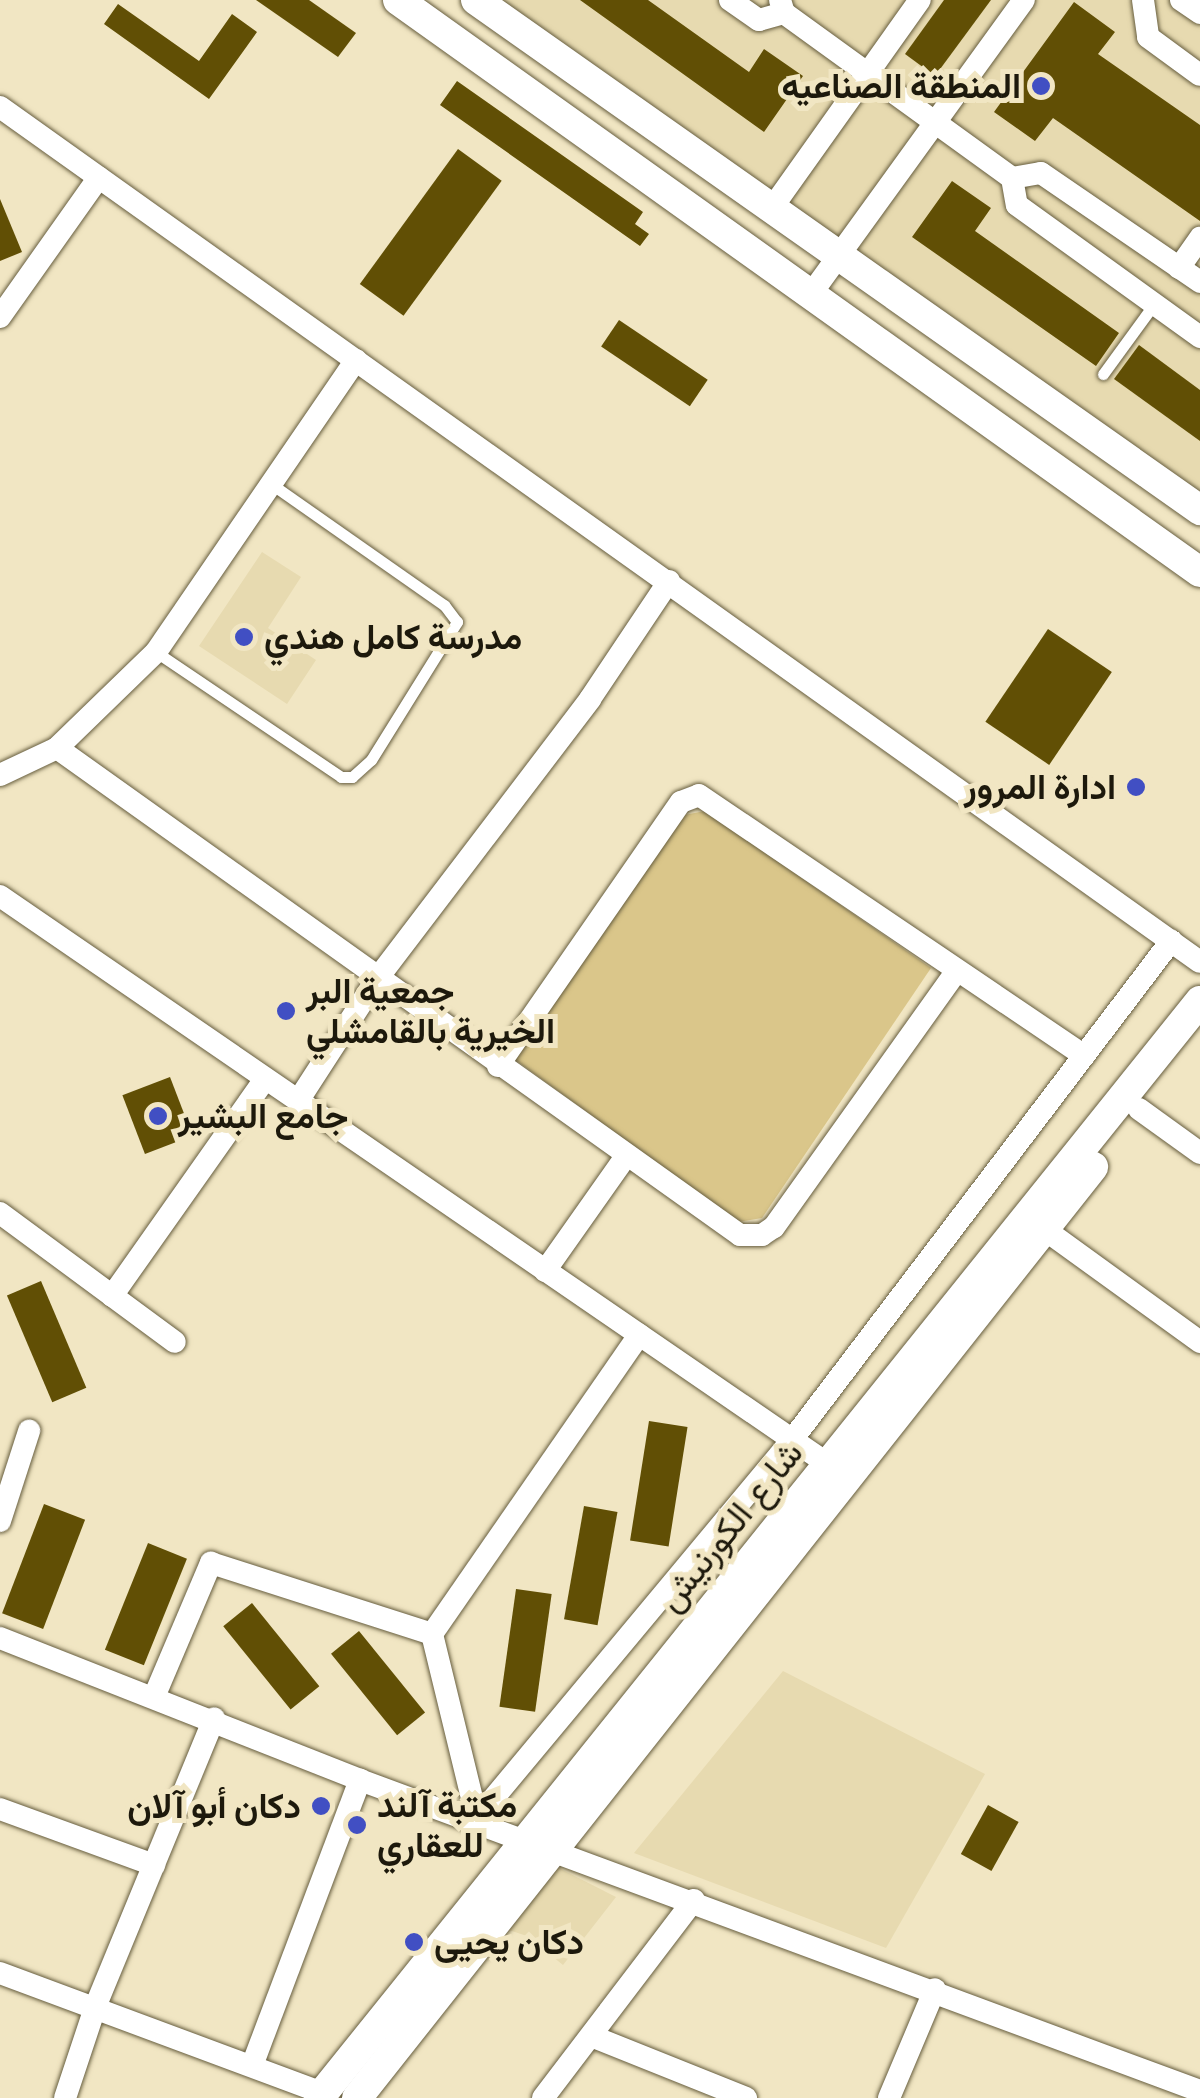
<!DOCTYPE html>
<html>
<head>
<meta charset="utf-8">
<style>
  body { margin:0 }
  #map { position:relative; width:1200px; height:2098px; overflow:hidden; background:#f1e6c3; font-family:Poppins,Vazirmatn,sans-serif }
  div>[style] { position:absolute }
  .built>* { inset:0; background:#e7dab0 }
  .green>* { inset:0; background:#dac68a }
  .building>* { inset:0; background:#614f05; transform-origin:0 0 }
  .roads { filter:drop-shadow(0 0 2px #665d3e) drop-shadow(0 0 2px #665d3e) }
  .lane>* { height:11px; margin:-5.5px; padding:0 5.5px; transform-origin:5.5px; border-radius:5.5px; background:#fff }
  .street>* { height:22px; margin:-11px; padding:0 11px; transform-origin:11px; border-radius:11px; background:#fff }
  .secondary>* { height:30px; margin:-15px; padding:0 15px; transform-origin:15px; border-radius:15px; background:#fff }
  .dots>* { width:28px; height:28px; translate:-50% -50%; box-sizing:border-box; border:5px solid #f1e6c3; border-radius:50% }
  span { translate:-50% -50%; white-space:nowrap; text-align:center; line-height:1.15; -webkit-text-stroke:10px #f1e6c3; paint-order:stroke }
  .poi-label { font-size:35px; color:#1d190c; font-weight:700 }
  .right { translate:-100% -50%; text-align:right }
  .left { translate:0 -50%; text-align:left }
  .street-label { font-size:35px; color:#1d190c }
</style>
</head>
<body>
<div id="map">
  <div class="built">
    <div style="clip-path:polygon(501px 0,1200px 0,1200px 492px)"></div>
    <div style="clip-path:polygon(262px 552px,301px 577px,268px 628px,316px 660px,287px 704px,199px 646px)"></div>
    <div style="clip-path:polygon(783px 1671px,985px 1774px,886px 1948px,634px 1853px)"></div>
    <div style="clip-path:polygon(551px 1864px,616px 1897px,563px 1965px,527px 1936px,503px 1928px)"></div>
  </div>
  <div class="green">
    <div style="clip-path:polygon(705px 811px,931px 968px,762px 1218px,738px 1222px,510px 1056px,679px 816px)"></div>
  </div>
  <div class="building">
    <div style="clip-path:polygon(256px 0,309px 0,356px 33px,338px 57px)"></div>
    <div style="clip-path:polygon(580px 0,648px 0,749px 72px,764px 49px,803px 76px,764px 132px)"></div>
    <div style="clip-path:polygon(944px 0,991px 0,935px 76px,905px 54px)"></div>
    <div style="clip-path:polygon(1074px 2px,1115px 32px,1098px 54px,1200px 125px,1200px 221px,1053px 118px,1035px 141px,994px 112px)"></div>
    <div style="clip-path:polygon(118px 4px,199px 61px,232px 14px,257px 32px,209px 99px,104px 24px)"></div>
    <div style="clip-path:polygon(457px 81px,643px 212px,635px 224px,649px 234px,640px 246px,440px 105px)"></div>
    <div style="left:458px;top:149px;width:54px;height:167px;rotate:36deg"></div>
    <div style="clip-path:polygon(952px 181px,991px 208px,975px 231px,1119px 333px,1096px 366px,912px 237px)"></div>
    <div style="clip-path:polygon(0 199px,22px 252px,0 261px)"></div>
    <div style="left:619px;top:320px;width:107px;height:32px;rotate:34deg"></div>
    <div style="clip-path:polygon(1139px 345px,1200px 390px,1200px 441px,1114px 379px)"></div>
    <div style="left:1048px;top:629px;width:77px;height:112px;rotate:34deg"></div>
    <div style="left:170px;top:1077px;width:63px;height:51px;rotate:69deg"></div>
    <div style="left:41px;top:1281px;width:116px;height:37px;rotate:67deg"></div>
    <div style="left:649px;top:1421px;width:39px;height:121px;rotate:9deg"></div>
    <div style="left:44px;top:1504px;width:44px;height:117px;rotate:21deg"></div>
    <div style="left:584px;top:1506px;width:34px;height:115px;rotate:10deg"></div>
    <div style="left:148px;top:1543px;width:42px;height:115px;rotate:22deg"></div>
    <div style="left:516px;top:1589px;width:36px;height:119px;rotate:8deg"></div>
    <div style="left:252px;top:1603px;width:107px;height:37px;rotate:51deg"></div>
    <div style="left:359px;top:1631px;width:105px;height:36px;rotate:51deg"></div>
    <div style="left:988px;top:1805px;width:35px;height:56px;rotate:29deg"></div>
  </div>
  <div class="roads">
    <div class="lane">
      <div style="left:1103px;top:374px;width:87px;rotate:-53.9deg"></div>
      <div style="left:156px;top:652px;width:223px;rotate:34deg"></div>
      <div style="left:341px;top:777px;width:11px"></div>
      <div style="left:352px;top:777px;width:25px;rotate:-42deg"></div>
      <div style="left:371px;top:760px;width:163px;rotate:-58.1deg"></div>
      <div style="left:457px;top:622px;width:21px;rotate:-127deg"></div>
      <div style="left:444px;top:605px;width:211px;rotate:-145deg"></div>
    </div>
    <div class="street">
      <div style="left:730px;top:0;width:35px;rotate:35deg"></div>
      <div style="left:759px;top:20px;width:26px;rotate:-16deg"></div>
      <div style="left:780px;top:0;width:14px;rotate:73deg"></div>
      <div style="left:784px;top:13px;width:281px;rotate:35.9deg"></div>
      <div style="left:1012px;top:178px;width:27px;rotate:80deg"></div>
      <div style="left:1017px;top:205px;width:226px;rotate:35.8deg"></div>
      <div style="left:1143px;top:0;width:37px;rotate:82deg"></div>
      <div style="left:1148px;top:37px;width:64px;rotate:36.2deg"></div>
      <div style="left:1181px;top:0;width:23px;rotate:34deg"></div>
      <div style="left:0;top:107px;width:1473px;rotate:35.47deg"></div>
      <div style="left:1012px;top:178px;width:29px;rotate:-10deg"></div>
      <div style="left:1041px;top:173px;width:193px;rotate:34.4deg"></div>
      <div style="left:772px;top:208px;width:255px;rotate:-54.6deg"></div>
      <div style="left:1179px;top:268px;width:37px;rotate:-55deg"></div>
      <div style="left:811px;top:294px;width:363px;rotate:-54.1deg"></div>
      <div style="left:0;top:317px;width:171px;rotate:-54.7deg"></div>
      <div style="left:57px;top:748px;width:839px;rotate:35.49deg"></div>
      <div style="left:740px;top:1235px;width:22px"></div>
      <div style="left:762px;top:1235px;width:14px;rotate:-34deg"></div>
      <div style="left:774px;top:1227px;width:315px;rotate:-54.5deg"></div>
      <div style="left:0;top:775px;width:63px;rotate:-25.3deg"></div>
      <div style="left:57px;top:748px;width:138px;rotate:-44.1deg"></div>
      <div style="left:156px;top:652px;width:354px;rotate:-55.6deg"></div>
      <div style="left:0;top:896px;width:1016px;rotate:34.46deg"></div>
      <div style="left:498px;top:1066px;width:321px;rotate:-55.3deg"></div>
      <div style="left:681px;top:802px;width:19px;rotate:-21deg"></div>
      <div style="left:699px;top:795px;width:465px;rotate:34.1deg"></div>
      <div style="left:298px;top:1101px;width:145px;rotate:-57.1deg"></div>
      <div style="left:377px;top:979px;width:352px;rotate:-52.7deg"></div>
      <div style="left:590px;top:699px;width:142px;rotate:-56.2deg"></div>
      <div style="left:1139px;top:1109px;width:75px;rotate:35.8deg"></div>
      <div style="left:0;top:1213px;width:217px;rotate:36.4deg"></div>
      <div style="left:1044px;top:1229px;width:193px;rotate:35.9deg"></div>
      <div style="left:545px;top:1271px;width:141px;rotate:-54.8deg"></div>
      <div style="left:112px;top:1296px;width:266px;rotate:-54.8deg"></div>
      <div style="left:0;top:1521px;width:95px;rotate:-72.1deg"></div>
      <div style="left:432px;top:1634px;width:364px;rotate:-55.3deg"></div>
      <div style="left:0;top:1638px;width:387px;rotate:21.5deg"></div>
      <div style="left:360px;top:1780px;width:896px;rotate:20.32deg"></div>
      <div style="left:154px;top:1697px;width:146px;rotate:-67deg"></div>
      <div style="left:211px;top:1563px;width:232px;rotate:17.8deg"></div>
      <div style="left:432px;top:1634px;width:189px;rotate:76.3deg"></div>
      <div style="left:0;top:1809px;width:164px;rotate:20deg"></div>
      <div style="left:477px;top:1818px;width:492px;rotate:-50.2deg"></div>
      <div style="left:792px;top:1440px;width:627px;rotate:-52.78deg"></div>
      <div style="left:0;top:1973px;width:345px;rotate:20.4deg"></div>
      <div style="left:591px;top:2036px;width:167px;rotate:21.8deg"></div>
      <div style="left:253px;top:2063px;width:303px;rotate:-69.3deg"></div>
      <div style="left:65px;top:2098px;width:98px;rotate:-71.6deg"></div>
      <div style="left:96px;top:2005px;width:310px;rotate:-67.6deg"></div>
      <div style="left:543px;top:2098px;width:249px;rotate:-52.7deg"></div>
      <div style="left:889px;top:2098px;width:118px;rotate:-67.1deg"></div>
    </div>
    <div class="secondary">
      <div style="left:398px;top:0;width:985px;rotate:35.5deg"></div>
      <div style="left:476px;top:0;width:886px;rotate:35.16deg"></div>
      <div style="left:319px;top:2098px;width:1407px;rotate:-51.23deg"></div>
      <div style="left:357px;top:2098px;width:1187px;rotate:-51.67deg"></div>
    </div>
  </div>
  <div class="dots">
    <div style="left:1041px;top:86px;background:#414fc3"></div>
    <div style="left:244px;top:637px;background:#414fc3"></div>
    <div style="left:1136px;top:787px;background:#414fc3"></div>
    <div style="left:286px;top:1011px;background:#414fc3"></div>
    <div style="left:158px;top:1116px;background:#414fc3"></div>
    <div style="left:321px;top:1806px;background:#414fc3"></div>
    <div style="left:357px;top:1825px;background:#414fc3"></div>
    <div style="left:414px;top:1942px;background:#414fc3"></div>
  </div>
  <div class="poi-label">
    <span class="right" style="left:1021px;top:86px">المنطقة الصناعيه</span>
    <span class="left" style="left:264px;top:637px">مدرسة كامل هندي</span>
    <span class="right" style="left:1116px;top:787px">ادارة المرور</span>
    <span class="left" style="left:306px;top:1011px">جمعية البر<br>الخيرية بالقامشلي</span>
    <span class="left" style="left:178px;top:1116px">جامع البشير</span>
    <span class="left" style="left:377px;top:1825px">مكتبة آلند<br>للعقاري</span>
    <span class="right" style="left:301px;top:1806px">دكان أبو آلان</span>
    <span class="left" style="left:434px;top:1942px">دكان يحيى</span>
  </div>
  <div class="street-label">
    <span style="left:730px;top:1526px;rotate:-51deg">شارع الكورنيش</span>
  </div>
</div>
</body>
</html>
